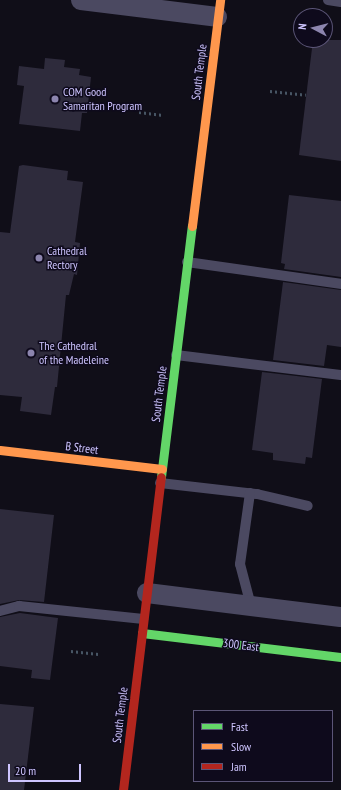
<!DOCTYPE html>
<html>
<head>
<meta charset="utf-8">
<style>
  body { margin:0 }
  #map { position:relative; width:341px; height:790px; overflow:hidden; background:#100e18; font-family:"PT Sans Narrow",sans-serif }
  div>[style] { position:absolute }
  .building>* { inset:0; background:#2e2b3c }
  .path>* { height:2.5px; margin-top:-1.25px; transform-origin:0; background:repeating-linear-gradient(90deg,#475564 0 2px,transparent 0 5px) }
  .lane>* { height:10px; margin:-5px; padding:0 5px; transform-origin:5px; border-radius:5px; background:#4b4961 }
  .street>* { height:20px; margin:-10px; padding:0 10px; transform-origin:10px; border-radius:10px; background:#4b4961 }
  .fast>* { height:9px; margin:-4.5px; padding:0 4.5px; transform-origin:4.5px; border-radius:4.5px; background:#63d668 }
  .slow>* { height:9px; margin:-4.5px; padding:0 4.5px; transform-origin:4.5px; border-radius:4.5px; background:#ff974d }
  .jam>* { height:9px; margin:-4.5px; padding:0 4.5px; transform-origin:4.5px; border-radius:4.5px; background:#b3261e }
  .dots>* { width:11px; height:11px; translate:-50% -50%; box-sizing:border-box; border:2px solid #0e0a1c; border-radius:50% }
  span { translate:-50% -50%; white-space:nowrap; text-align:center; line-height:1.15; -webkit-text-stroke:3px #0e0a1c; paint-order:stroke }
  .street-label { font-size:12px; color:#cec5ff }
  .poi-label { font-size:12px; color:#cec5ff }
  .left { translate:0 -50%; text-align:left }
  .legend { position:absolute; left:193px; top:710px; width:140px; height:72px; box-sizing:border-box; background:#0e0a1c; border:1px solid #5b5577; margin:0; padding:5px 7px; list-style:none; font-size:12px; color:#cec5ff }
  .legend li { display:flex; align-items:center; gap:8px; height:20px }
  .legend b { width:20px; border:1px solid #5b5577 }
  .north { position:absolute; left:293px; top:8px; width:40px; height:40px; box-sizing:border-box; background:#0e0a1c; border:1px solid #5b5577; border-radius:50%; rotate:277deg; font-size:11px; font-weight:700; line-height:16px; text-align:center; color:#cec5ff }
  .north::after { content:''; display:block; margin:auto; width:14px; height:18px; background:#8c85ae; clip-path:polygon(50% 0,100% 100%,50% 72%,0 100%) }
  .scale { position:absolute; left:8px; top:764px; width:73px; height:18px; box-sizing:border-box; border:2px solid #cec5ff; border-top:0; padding-left:5px; font-size:12px; line-height:14px; white-space:nowrap; color:#cec5ff; -webkit-text-stroke:3px #0e0a1c; paint-order:stroke }
</style>
</head>
<body>
<div id="map">
  <div class="building">
    <div style="clip-path:polygon(313px 40px,341px 40px,341px 161px,299px 155px)"></div>
    <div style="clip-path:polygon(45px 58px,65px 60px,64px 67px,80px 69px,79px 75px,91px 77px,87px 113px,82px 113px,80px 131px,19px 124px,24px 86px,17px 85px,19px 66px,44px 69px)"></div>
    <div style="clip-path:polygon(23px 165px,68px 171px,67px 180px,83px 182px,75px 242px,80px 243px,77px 275px,74px 274px,69px 295px,66px 295px,57px 387px,55px 387px,51px 415px,20px 411px,22px 397px,0 395px,0 232px,10px 233px,19px 166px)"></div>
    <div style="clip-path:polygon(289px 195px,341px 201px,341px 277px,284px 269px,285px 264px,281px 263px)"></div>
    <div style="clip-path:polygon(283px 282px,341px 290px,341px 347px,327px 345px,324px 366px,273px 360px)"></div>
    <div style="clip-path:polygon(262px 372px,322px 379px,312px 458px,306px 457px,305px 464px,273px 460px,273px 453px,252px 450px)"></div>
    <div style="clip-path:polygon(0 509px,54px 515px,44px 602px,19px 600px,0 604px)"></div>
    <div style="clip-path:polygon(20px 613px,58px 618px,50px 680px,31px 678px,32px 670px,0 666px,0 617px)"></div>
    <div style="clip-path:polygon(0 704px,34px 707px,24px 790px,0 790px)"></div>
  </div>
  <div class="path">
    <div style="left:270px;top:91px;width:36px;rotate:6deg"></div>
    <div style="left:139px;top:112px;width:24px;rotate:7deg"></div>
    <div style="left:71px;top:651px;width:30px;rotate:6deg"></div>
  </div>
  <div class="lane">
    <div style="left:328px;top:0;width:13px;rotate:9deg"></div>
    <div style="left:187px;top:262px;width:156px;rotate:8.1deg"></div>
    <div style="left:176px;top:355px;width:166px;rotate:6.9deg"></div>
    <div style="left:160px;top:483px;width:98px;rotate:6.5deg"></div>
    <div style="left:257px;top:494px;width:52px;rotate:13.2deg"></div>
    <div style="left:250px;top:493px;width:72px;rotate:98deg"></div>
    <div style="left:240px;top:564px;width:43px;rotate:75.3deg"></div>
    <div style="left:0;top:611px;width:20px;rotate:-15deg"></div>
    <div style="left:19px;top:606px;width:125px;rotate:6deg"></div>
  </div>
  <div class="street">
    <div style="left:81px;top:0;width:137px;rotate:7.1deg"></div>
    <div style="left:147px;top:593px;width:195px;rotate:7.1deg"></div>
  </div>
  <div class="fast">
    <div style="left:161px;top:477px;width:253px;rotate:-83deg"></div>
    <div style="left:142px;top:633px;width:200px;rotate:6.9deg"></div>
  </div>
  <div class="slow">
    <div style="left:192px;top:226px;width:228px;rotate:-82.9deg"></div>
    <div style="left:0;top:450px;width:163px;rotate:6.7deg"></div>
  </div>
  <div class="jam">
    <div style="left:123px;top:790px;width:315px;rotate:-83.1deg"></div>
  </div>
  <div class="dots">
    <div style="left:55px;top:99px;background:#8c85ae"></div>
    <div style="left:39px;top:258px;background:#8c85ae"></div>
    <div style="left:31px;top:353px;background:#8c85ae"></div>
  </div>
  <div class="street-label">
    <span style="left:199px;top:72px;rotate:-83deg">South Temple</span>
    <span style="left:159px;top:394px;rotate:-83deg">South Temple</span>
    <span style="left:82px;top:448px;rotate:7deg">B Street</span>
    <span style="left:241px;top:645px;rotate:7deg">300 East</span>
    <span style="left:120px;top:715px;rotate:-83deg">South Temple</span>
  </div>
  <div class="poi-label">
    <span class="left" style="left:63px;top:99px">COM Good<br>Samaritan Program</span>
    <span class="left" style="left:47px;top:258px">Cathedral<br>Rectory</span>
    <span class="left" style="left:39px;top:353px">The Cathedral<br>of the Madeleine</span>
  </div>
  <ul class="legend">
  <li><b style="height:5px;background:#63d668"></b>Fast</li>
  <li><b style="height:5px;background:#ff974d"></b>Slow</li>
  <li><b style="height:5px;background:#b3261e"></b>Jam</li>
  </ul>
  <div class="north">N</div>
  <div class="scale">20 m</div>
</div>
</body>
</html>
